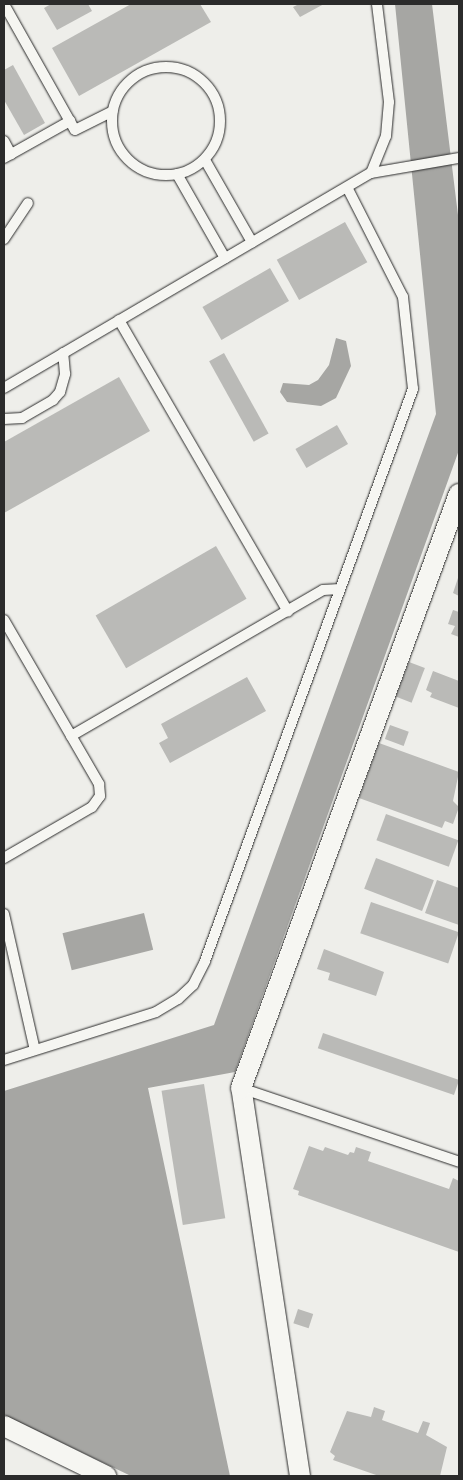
<!DOCTYPE html>
<html>
<head>
<meta charset="utf-8">
<style>
  body { margin:0 }
  #map { position:relative; width:463px; height:1480px; overflow:hidden; background:#eeeeea; font-family:Caveat,sans-serif }
  div>[style] { position:absolute }
  .water>* { inset:0; background:#a6a6a3; transform-origin:0 0 }
  .building>* { inset:0; background:#babab7; transform-origin:0 0 }
  .roads { filter:drop-shadow(0 0 1px #2b2b2b) drop-shadow(0 0 1px #2b2b2b) }
  .service>* { height:10px; margin:-5px; padding:0 5px; transform-origin:5px; border-radius:5px; background:#f6f6f2 }
  .service>.ring { margin:-5px; padding:0; box-sizing:content-box; background:none; border:10px solid #f6f6f2; border-radius:50% }
  .minor>* { height:20px; margin:-10px; padding:0 10px; transform-origin:10px; border-radius:10px; background:#f6f6f2 }
  span { translate:-50% -50%; white-space:nowrap; text-align:center; line-height:1.15; -webkit-text-stroke:4px #f6f6f2; paint-order:stroke }
  .frame { position:absolute; inset:0; border:5px solid #2b2b2b; pointer-events:none }
</style>
</head>
<body>
<div id="map">
  <div class="water">
    <div style="clip-path:polygon(395px 4px,432px 4px,458px 215px,459px 450px,235px 1072px,148px 1088px,230px 1476px,131px 1476px,4px 1415px,4px 1091px,214px 1025px,436px 414px)"></div>
    <div style="clip-path:polygon(336px 338px,346px 341px,351px 366px,336px 398px,321px 406px,287px 402px,280px 392px,283px 383px,309px 385px,318px 380px,329px 365px)"></div>
    <div style="left:144px;top:913px;width:38px;height:84px;rotate:76deg"></div>
  </div>
  <div class="building">
    <div style="clip-path:polygon(51px 4px,88px 4px,92px 11px,57px 30px,44px 8px)"></div>
    <div style="clip-path:polygon(131px 4px,200px 4px,211px 22px,79px 96px,52px 48px)"></div>
    <div style="clip-path:polygon(299px 4px,324px 4px,300px 17px,293px 7px)"></div>
    <div style="clip-path:polygon(13px 65px,45px 123px,24px 135px,4px 100px,4px 70px)"></div>
    <div style="left:345px;top:222px;width:46px;height:78px;rotate:61deg"></div>
    <div style="left:270px;top:268px;width:38px;height:78px;rotate:60deg"></div>
    <div style="left:224px;top:353px;width:92px;height:17px;rotate:61deg"></div>
    <div style="clip-path:polygon(119px 377px,150px 431px,4px 513px,4px 442px)"></div>
    <div style="left:337px;top:425px;width:22px;height:48px;rotate:60deg"></div>
    <div style="left:216px;top:546px;width:61px;height:139px;rotate:60deg"></div>
    <div style="clip-path:polygon(459px 575px,459px 596px,453px 593px)"></div>
    <div style="clip-path:polygon(453px 610px,459px 612px,459px 637px,451px 634px,455px 626px,448px 624px)"></div>
    <div style="left:409px;top:662px;width:17px;height:37px;rotate:21deg"></div>
    <div style="clip-path:polygon(433px 671px,459px 681px,459px 708px,430px 697px,432px 693px,426px 690px)"></div>
    <div style="clip-path:polygon(247px 677px,266px 711px,170px 763px,159px 743px,168px 738px,161px 724px)"></div>
    <div style="left:390px;top:725px;width:20px;height:15px;rotate:20deg"></div>
    <div style="clip-path:polygon(379px 743px,459px 772px,453px 801px,459px 807px,453px 824px,445px 821px,442px 828px,359px 798px)"></div>
    <div style="left:386px;top:814px;width:77px;height:28px;rotate:20deg"></div>
    <div style="left:376px;top:858px;width:62px;height:33px;rotate:21deg"></div>
    <div style="clip-path:polygon(437px 880px,459px 888px,459px 925px,425px 913px)"></div>
    <div style="left:371px;top:902px;width:93px;height:33px;rotate:19deg"></div>
    <div style="clip-path:polygon(324px 949px,384px 972px,376px 996px,328px 980px,330px 973px,317px 969px)"></div>
    <div style="left:323px;top:1033px;width:144px;height:16px;rotate:19deg"></div>
    <div style="left:204px;top:1084px;width:136px;height:43px;rotate:81deg"></div>
    <div style="clip-path:polygon(309px 1146px,323px 1151px,325px 1147px,348px 1155px,350px 1152px,354px 1153px,356px 1147px,371px 1152px,368px 1161px,449px 1189px,453px 1178px,459px 1181px,459px 1252px,298px 1195px,299px 1191px,293px 1189px)"></div>
    <div style="left:298px;top:1309px;width:16px;height:15px;rotate:18deg"></div>
    <div style="clip-path:polygon(374px 1407px,385px 1411px,382px 1420px,418px 1433px,423px 1421px,430px 1423px,426px 1435px,447px 1447px,440px 1476px,379px 1476px,333px 1460px,335px 1456px,330px 1452px,347px 1411px,371px 1417px)"></div>
  </div>
  <div class="roads">
    <div class="service">
      <div style="left:5px;top:6px;width:142px;rotate:60.6deg"></div>
      <div style="left:75px;top:130px;width:42px;rotate:-26.6deg"></div>
      <div class="ring" style="left:112px;top:67px;width:98px;height:98px"></div>
      <div style="left:4px;top:141px;width:15px;rotate:62deg"></div>
      <div style="left:4px;top:158px;width:76px;rotate:-29.3deg"></div>
      <div style="left:205px;top:160px;width:95px;rotate:60.2deg"></div>
      <div style="left:371px;top:173px;width:40px;rotate:-68deg"></div>
      <div style="left:386px;top:136px;width:34px;rotate:-85deg"></div>
      <div style="left:389px;top:102px;width:99px;rotate:-97deg"></div>
      <div style="left:177px;top:174px;width:97px;rotate:60.3deg"></div>
      <div style="left:4px;top:239px;width:43px;rotate:-56.3deg"></div>
      <div style="left:119px;top:320px;width:337px;rotate:59.9deg"></div>
      <div style="left:4px;top:388px;width:425px;rotate:-30.4deg"></div>
      <div style="left:371px;top:173px;width:89px;rotate:-9.7deg"></div>
      <div style="left:4px;top:419px;width:18px;rotate:-3deg"></div>
      <div style="left:22px;top:418px;width:36px;rotate:-30deg"></div>
      <div style="left:53px;top:400px;width:11px;rotate:-49deg"></div>
      <div style="left:60px;top:392px;width:19px;rotate:-74deg"></div>
      <div style="left:65px;top:374px;width:21px;rotate:-95deg"></div>
      <div style="left:4px;top:620px;width:190px;rotate:59.9deg"></div>
      <div style="left:99px;top:784px;width:12px;rotate:85deg"></div>
      <div style="left:100px;top:796px;width:14px;rotate:126deg"></div>
      <div style="left:92px;top:807px;width:102px;rotate:149.9deg"></div>
      <div style="left:71px;top:736px;width:291px;rotate:-30.1deg"></div>
      <div style="left:323px;top:590px;width:17px;rotate:-3deg"></div>
      <div style="left:4px;top:914px;width:139px;rotate:77.2deg"></div>
      <div style="left:4px;top:1060px;width:159px;rotate:-17.5deg"></div>
      <div style="left:156px;top:1012px;width:26px;rotate:-31deg"></div>
      <div style="left:178px;top:999px;width:21px;rotate:-43deg"></div>
      <div style="left:193px;top:985px;width:27px;rotate:-63deg"></div>
      <div style="left:205px;top:961px;width:609px;rotate:-70.02deg"></div>
      <div style="left:413px;top:389px;width:93px;rotate:-96.2deg"></div>
      <div style="left:403px;top:297px;width:123px;rotate:-117deg"></div>
      <div style="left:241px;top:1088px;width:230px;rotate:18.7deg"></div>
    </div>
    <div class="minor">
      <div style="left:4px;top:1426px;width:114px;rotate:26.1deg"></div>
      <div style="left:300px;top:1476px;width:392px;rotate:-98.6deg"></div>
      <div style="left:241px;top:1088px;width:633px;rotate:-69.85deg"></div>
    </div>
  </div>
  <div class="frame"></div>
</div>
</body>
</html>
